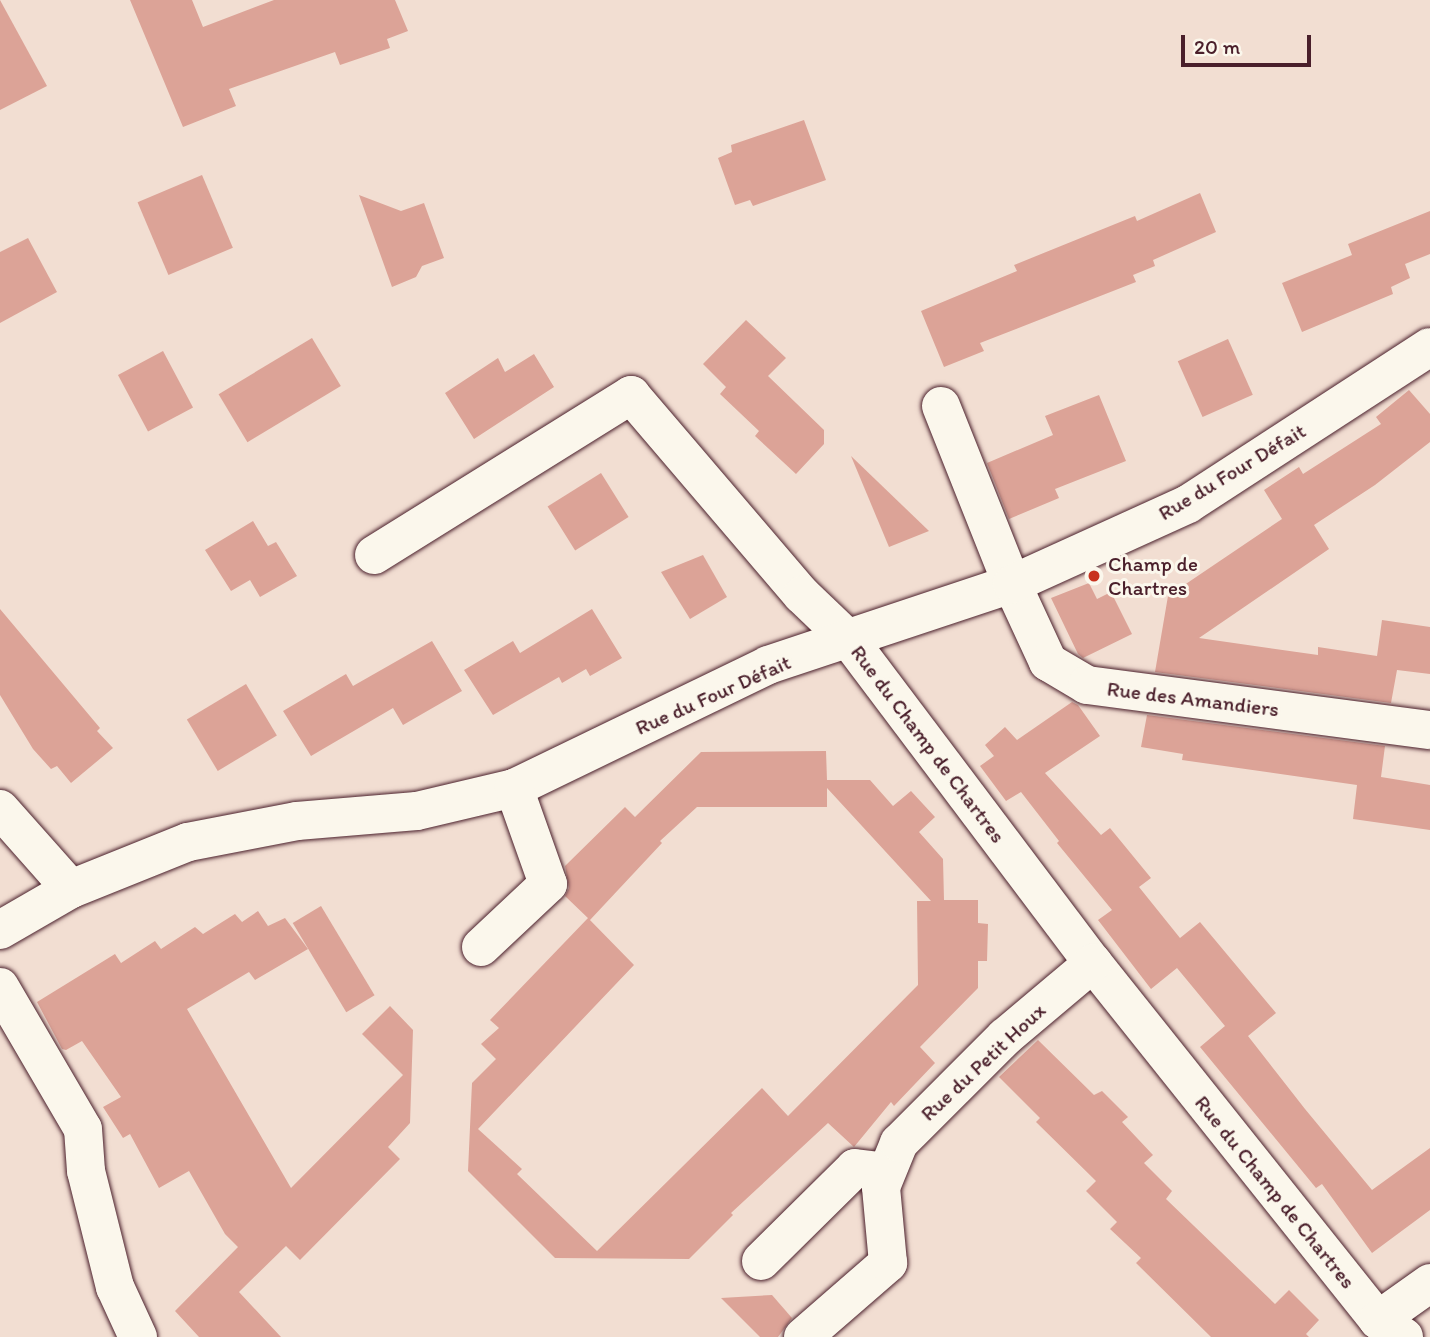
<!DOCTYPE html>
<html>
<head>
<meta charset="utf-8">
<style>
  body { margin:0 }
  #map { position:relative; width:1430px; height:1337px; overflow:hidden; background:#f2ded2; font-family:Itim,sans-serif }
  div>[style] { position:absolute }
  .building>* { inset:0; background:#dca397; transform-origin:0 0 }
  .roads { filter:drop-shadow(0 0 2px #4a1f2b) drop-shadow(0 0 2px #4a1f2b) }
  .minor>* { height:38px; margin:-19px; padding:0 19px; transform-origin:19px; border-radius:19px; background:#fbf7ec }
  .dots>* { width:19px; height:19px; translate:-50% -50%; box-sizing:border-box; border:4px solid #fbf7ec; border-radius:50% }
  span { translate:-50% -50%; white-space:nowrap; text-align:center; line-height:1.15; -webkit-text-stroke:6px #fbf7ec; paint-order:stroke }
  .street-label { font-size:21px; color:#4a1f2b }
  .poi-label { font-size:21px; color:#4a1f2b }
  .left { translate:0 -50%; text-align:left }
  .scale { position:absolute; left:1181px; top:35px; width:130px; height:32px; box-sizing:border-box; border:4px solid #4a1f2b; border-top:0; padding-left:9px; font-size:21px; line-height:24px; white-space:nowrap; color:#4a1f2b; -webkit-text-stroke:5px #fbf7ec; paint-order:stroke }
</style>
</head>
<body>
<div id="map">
  <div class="building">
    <div style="clip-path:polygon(0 0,47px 86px,0 110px)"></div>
    <div style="clip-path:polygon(130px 0,192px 0,203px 27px,274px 0,395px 0,408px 31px,387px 39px,390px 48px,340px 65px,335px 52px,229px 89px,236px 106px,183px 127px)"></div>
    <div style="clip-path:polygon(804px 120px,826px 180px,753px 206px,750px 200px,735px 205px,718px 158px,732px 152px,731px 145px)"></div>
    <div style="left:202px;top:175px;width:79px;height:70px;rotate:67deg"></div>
    <div style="clip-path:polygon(1200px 193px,1216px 232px,1153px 260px,1155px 266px,1133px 275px,1136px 282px,980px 343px,984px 351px,944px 367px,921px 311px,1017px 271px,1014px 265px,1135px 216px,1137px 221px)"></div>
    <div style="clip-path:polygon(359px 195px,401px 211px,424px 203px,444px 258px,422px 266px,416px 277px,392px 287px)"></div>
    <div style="clip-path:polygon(1430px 211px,1430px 254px,1405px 264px,1410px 278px,1391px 287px,1393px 294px,1302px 332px,1282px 283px,1352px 255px,1348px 244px)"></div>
    <div style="clip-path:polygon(28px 238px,57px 292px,0 323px,0 252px)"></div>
    <div style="clip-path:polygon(746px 320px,786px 358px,768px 376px,824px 430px,824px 444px,796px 474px,755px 436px,759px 431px,720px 394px,726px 387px,703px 364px)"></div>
    <div style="left:312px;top:338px;width:56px;height:109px;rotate:59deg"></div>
    <div style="left:1228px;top:339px;width:61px;height:55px;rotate:66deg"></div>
    <div style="left:163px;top:351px;width:64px;height:51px;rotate:62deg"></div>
    <div style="clip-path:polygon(534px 354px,554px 387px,474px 439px,445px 393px,498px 358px,505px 372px)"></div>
    <div style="clip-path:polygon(1409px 390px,1430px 414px,1430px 442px,1375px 485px,1314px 525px,1329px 549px,1199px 638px,1318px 655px,1318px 647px,1377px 656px,1382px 620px,1430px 627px,1430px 674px,1397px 670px,1391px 703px,1155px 672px,1168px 596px,1282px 519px,1264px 490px,1299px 467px,1303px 474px,1381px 424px,1376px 417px)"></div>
    <div style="clip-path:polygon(1099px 395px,1126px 461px,1055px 489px,1059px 498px,1009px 519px,987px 463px,1053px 435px,1045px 416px)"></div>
    <div style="clip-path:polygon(851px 456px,929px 531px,889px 547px)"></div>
    <div style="left:601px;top:473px;width:52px;height:63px;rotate:58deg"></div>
    <div style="clip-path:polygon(253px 521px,268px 546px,276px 542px,297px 576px,260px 597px,250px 580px,231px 591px,205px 550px)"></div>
    <div style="clip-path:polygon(703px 555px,727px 597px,690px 619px,661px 572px)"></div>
    <div style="clip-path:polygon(1089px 583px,1097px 599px,1111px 592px,1132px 634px,1083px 658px,1078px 654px,1051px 598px)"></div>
    <div style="clip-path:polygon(0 609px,100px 728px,97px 731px,113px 748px,71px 783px,57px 766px,51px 769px,33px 749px,0 695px)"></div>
    <div style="clip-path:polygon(592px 609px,622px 658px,590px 676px,586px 669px,562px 683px,559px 677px,493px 715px,464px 670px,513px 641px,520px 653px)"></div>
    <div style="clip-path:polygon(432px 641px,462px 691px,403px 725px,393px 708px,311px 756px,283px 711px,346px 674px,353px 686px)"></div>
    <div style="left:246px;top:684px;width:60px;height:69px;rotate:59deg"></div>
    <div style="clip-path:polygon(1072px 702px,1078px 705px,1100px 736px,1045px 773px,1101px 835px,1110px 828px,1151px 878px,1139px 887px,1180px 938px,1200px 922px,1276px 1013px,1248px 1036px,1305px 1109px,1372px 1190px,1430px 1148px,1430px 1210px,1372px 1253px,1322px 1184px,1316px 1188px,1200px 1047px,1225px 1026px,1177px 968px,1151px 989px,1098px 920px,1112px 910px,1057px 843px,1059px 841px,1021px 792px,1006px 801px,980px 766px,994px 756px,985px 745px,1005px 727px,1017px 740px)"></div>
    <div style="clip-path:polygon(1147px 715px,1385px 746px,1381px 777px,1430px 785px,1430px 830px,1353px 819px,1357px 785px,1182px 760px,1183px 754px,1141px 747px)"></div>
    <div style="clip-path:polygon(826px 751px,827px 780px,870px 780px,893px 806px,911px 791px,935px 817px,919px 832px,943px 859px,944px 900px,978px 900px,978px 923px,988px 924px,987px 961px,978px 961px,978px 988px,920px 1047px,935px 1063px,894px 1106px,891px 1102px,854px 1147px,828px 1123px,731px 1213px,733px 1215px,689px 1259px,555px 1258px,468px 1171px,472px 1083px,496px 1059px,481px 1044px,499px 1028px,490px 1020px,588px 918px,634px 965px,478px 1129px,522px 1169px,517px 1174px,597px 1251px,762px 1088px,788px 1116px,918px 985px,917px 901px,931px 901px,827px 788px,827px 807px,697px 807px,660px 841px,662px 843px,590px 920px,565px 896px,569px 888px,565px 866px,625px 807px,635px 817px,701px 752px)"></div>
    <div style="left:321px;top:906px;width:104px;height:33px;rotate:59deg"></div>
    <div style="clip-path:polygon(258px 911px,268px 926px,285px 918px,308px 949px,255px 980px,249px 972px,187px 1009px,291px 1188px,403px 1075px,362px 1034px,390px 1006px,413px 1030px,410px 1123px,388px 1147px,400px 1159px,300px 1260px,286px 1246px,239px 1292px,281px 1337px,199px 1337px,175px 1311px,238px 1247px,225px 1234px,189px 1171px,159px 1188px,130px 1134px,123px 1138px,103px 1107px,121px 1097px,82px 1041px,66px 1050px,62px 1049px,37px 1002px,115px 954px,121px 963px,155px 941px,161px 949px,195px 927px,203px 934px,235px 914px,242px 922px)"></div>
    <div style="clip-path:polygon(1038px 1040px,1094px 1095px,1102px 1091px,1128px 1117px,1122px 1122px,1153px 1155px,1144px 1163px,1172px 1191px,1166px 1199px,1275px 1304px,1289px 1290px,1319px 1320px,1306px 1334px,1309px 1337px,1211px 1337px,1136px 1263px,1141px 1258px,1110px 1229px,1117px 1222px,1086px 1191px,1096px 1181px,1036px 1122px,1040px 1118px,999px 1077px)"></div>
    <div style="clip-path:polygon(772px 1295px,792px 1318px,778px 1337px,760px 1337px,721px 1298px)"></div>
  </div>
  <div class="roads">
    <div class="minor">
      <div style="left:941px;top:406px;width:192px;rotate:68.3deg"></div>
      <div style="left:1012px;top:584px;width:86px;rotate:65.2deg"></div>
      <div style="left:1048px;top:662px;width:45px;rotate:30.5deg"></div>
      <div style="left:1087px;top:685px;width:346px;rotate:7.5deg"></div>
      <div style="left:374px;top:555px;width:303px;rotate:-31.9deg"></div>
      <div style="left:631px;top:395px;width:263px;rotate:49.5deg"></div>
      <div style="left:802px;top:595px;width:66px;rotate:43.8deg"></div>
      <div style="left:850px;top:641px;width:403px;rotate:53deg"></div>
      <div style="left:1093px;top:963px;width:457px;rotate:51.4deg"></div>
      <div style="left:1378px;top:1320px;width:31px;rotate:33deg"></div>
      <div style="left:0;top:809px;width:107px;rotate:48.4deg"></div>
      <div style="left:0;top:930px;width:82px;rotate:-30deg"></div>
      <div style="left:71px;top:889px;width:126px;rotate:-21.9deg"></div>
      <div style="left:188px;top:842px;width:111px;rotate:-10.9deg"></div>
      <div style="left:297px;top:821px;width:120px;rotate:-4.8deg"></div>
      <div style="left:417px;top:811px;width:100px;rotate:-13.3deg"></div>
      <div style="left:514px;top:788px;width:282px;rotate:-25.8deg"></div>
      <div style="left:768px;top:665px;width:257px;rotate:-18.4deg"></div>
      <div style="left:1012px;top:584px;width:193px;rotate:-24.4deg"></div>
      <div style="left:1188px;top:504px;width:288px;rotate:-33deg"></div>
      <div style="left:481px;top:947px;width:92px;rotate:-43.2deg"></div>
      <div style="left:548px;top:884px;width:102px;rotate:-109.5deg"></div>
      <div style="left:0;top:987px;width:164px;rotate:59.7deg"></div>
      <div style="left:83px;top:1129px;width:42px;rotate:85.9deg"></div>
      <div style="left:86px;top:1171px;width:120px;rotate:76deg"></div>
      <div style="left:115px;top:1287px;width:55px;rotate:65.3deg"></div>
      <div style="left:761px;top:1261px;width:132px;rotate:-44.7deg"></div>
      <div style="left:855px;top:1168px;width:31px;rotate:7deg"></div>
      <div style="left:1378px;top:1320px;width:64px;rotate:-35.4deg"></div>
      <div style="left:803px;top:1337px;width:113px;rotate:-41deg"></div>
      <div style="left:888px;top:1263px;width:76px;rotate:-95.3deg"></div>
      <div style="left:881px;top:1187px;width:48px;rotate:-67.8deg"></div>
      <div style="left:899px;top:1143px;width:150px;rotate:-45deg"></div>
      <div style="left:1005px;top:1037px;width:115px;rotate:-40.1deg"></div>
    </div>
  </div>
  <div class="dots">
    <div style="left:1094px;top:576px;background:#c8321e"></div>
  </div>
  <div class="street-label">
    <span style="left:1232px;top:472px;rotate:-31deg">Rue du Four Défait</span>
    <span style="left:713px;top:695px;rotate:-24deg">Rue du Four Défait</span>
    <span style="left:1193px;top:699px;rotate:7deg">Rue des Amandiers</span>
    <span style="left:928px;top:744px;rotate:53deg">Rue du Champ de Chartres</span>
    <span style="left:983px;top:1062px;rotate:-43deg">Rue du Petit Houx</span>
    <span style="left:1275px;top:1192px;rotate:51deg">Rue du Champ de Chartres</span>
  </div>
  <div class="poi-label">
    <span class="left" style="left:1108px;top:576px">Champ de<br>Chartres</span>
  </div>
  <div class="scale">20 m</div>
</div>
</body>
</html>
